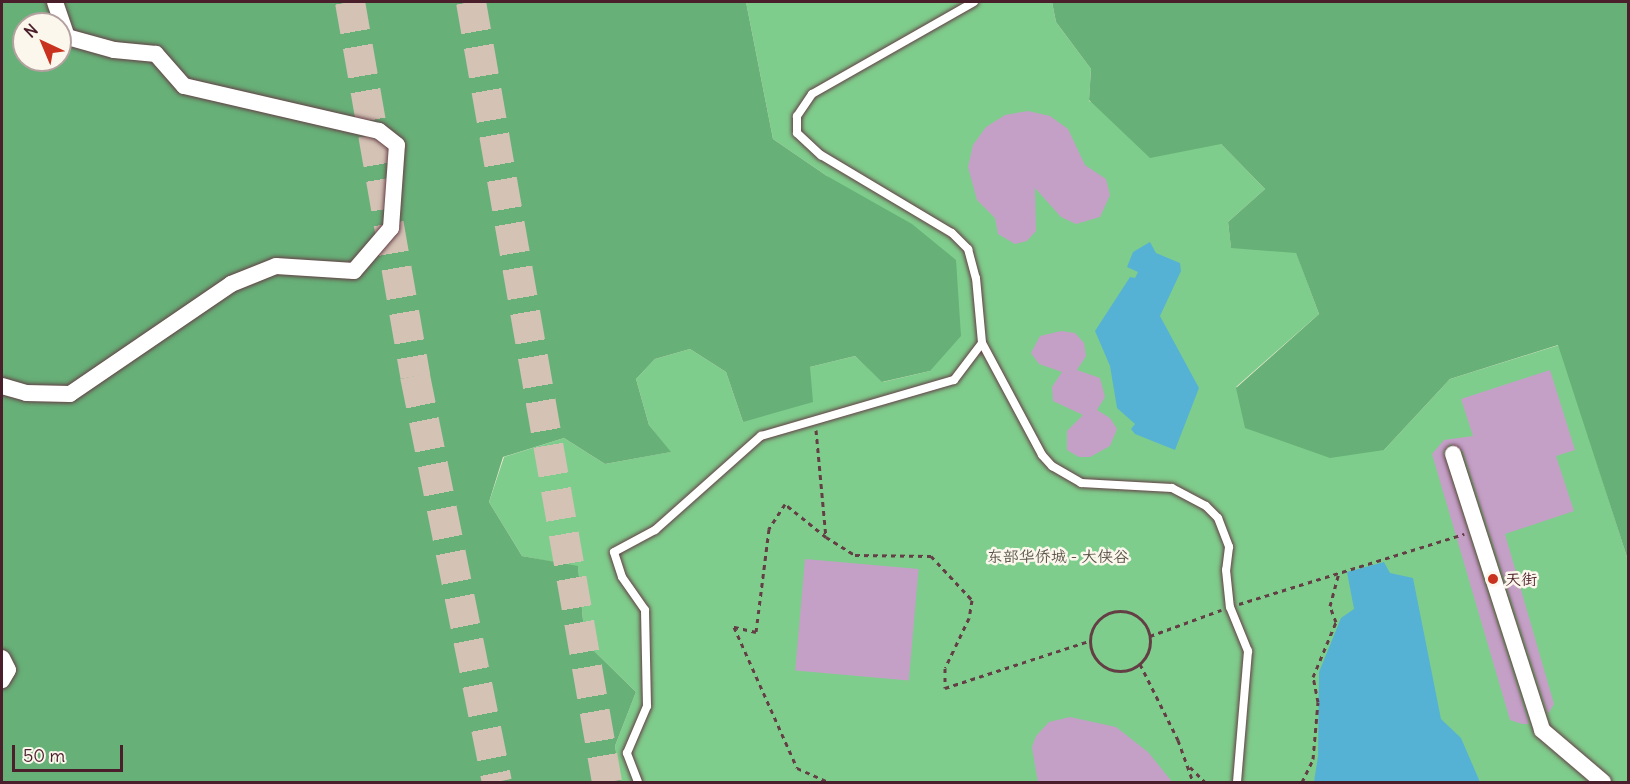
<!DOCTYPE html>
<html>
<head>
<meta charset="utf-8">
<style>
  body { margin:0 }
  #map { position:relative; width:1630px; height:784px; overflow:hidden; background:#f7ebd7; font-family:Delius,"LXGW WenKai TC",sans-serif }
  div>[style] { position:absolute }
  .green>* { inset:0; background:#7fcd8c }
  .forest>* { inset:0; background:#67b078 }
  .water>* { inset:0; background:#56b2d4 }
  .building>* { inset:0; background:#c4a0c7; transform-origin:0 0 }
  .highway-tunnel>* { height:30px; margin-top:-15px; transform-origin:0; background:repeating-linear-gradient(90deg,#d4c2b5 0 30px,transparent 0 45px) }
  .path>* { height:3px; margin-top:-1.5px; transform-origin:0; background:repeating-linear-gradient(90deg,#643e45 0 4.5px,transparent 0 9px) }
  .path>.ring { margin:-1.5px; padding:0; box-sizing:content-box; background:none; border:3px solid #643e45; border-radius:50% }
  .roads { filter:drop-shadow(0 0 2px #643e45) drop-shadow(0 0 2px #643e45) }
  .lane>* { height:8px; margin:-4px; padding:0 4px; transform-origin:4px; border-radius:4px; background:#fff }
  .street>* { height:16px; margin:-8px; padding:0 8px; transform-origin:8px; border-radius:8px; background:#fff }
  .dots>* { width:16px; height:16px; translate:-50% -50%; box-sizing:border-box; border:3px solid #fbf7ec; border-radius:50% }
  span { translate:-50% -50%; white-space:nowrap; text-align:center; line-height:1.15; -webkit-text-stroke:5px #fbf7ec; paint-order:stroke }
  .park-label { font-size:16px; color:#5a5348 }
  .poi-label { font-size:16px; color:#4a1f2b }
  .left { translate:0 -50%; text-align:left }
  .frame { position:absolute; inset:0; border:3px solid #4a1f2b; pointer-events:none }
  .north { position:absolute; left:12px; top:12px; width:60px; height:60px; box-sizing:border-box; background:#fbf7ec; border:2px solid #b4a19f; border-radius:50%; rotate:316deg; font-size:16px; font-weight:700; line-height:24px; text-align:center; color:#4a1f2b }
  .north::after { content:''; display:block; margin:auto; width:21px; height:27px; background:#c8321e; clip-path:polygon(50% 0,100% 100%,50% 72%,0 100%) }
  .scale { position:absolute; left:12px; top:745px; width:111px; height:27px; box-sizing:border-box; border:3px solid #4a1f2b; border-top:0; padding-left:8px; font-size:18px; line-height:21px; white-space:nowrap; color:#4a1f2b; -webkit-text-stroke:4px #fbf7ec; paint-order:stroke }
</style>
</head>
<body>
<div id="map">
  <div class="green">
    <div style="clip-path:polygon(746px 2px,1052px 2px,1056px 22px,1091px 69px,1089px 101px,1221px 144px,1265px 189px,1228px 222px,1231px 247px,1296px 252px,1319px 314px,1236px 387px,1384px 450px,1450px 379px,1559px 345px,1628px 560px,1628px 782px,621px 782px,615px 746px,636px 692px,585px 642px,578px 567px,522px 556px,489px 502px,504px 457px,564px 438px,605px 464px,670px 452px,649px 425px,636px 379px,655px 359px,690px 349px,726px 372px,743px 422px,810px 367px,855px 356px,883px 382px,930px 371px,827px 176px,773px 139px)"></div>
  </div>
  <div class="forest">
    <div style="clip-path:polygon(evenodd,2px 2px,746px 2px,773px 139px,827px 176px,912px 224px,956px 260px,961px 336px,930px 371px,882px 382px,855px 356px,810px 367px,813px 402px,743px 422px,726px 372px,690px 349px,655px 359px,636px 379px,649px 425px,671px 452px,605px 464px,564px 438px,503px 457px,489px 502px,522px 556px,578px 566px,585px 642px,636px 692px,615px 746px,621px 782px,2px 782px,2px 2px,24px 24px,60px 24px,60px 60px,24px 60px,24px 24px)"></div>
    <div style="clip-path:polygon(1052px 2px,1628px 2px,1628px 560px,1558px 345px,1450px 379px,1384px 450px,1330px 458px,1245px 428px,1236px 388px,1319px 314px,1296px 253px,1231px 248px,1228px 222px,1265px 189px,1221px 144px,1150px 158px,1089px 100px,1091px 69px,1056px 22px)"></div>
  </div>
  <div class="water">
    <div style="clip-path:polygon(1150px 242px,1156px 253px,1180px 263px,1181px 271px,1160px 316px,1199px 388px,1175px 450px,1135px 434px,1131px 429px,1135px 424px,1117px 408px,1110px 366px,1095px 331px,1130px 277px,1135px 278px,1138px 272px,1127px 267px,1133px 252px)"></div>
    <div style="clip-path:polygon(1384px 562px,1390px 573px,1413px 578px,1441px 719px,1461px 738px,1480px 782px,1314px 782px,1318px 756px,1319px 672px,1341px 618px,1354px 609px,1347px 572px)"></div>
  </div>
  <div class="building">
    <div style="clip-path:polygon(1028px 111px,1050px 116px,1068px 129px,1085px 165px,1106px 179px,1110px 195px,1100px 217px,1076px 224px,1061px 217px,1035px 188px,1036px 231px,1027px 241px,1015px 244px,998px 234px,995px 218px,977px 200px,968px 167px,973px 145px,986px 127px,1005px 115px)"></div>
    <div style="clip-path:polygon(1061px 331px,1075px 333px,1084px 343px,1086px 356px,1077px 370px,1100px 378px,1105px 397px,1097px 410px,1110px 418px,1117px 429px,1110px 446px,1090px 457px,1079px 457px,1067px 450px,1067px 431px,1083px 415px,1053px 401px,1052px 387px,1062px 372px,1039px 364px,1031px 353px,1040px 336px)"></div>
    <div style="clip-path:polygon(1550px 370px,1575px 450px,1556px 456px,1574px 511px,1505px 534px,1554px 704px,1548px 714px,1463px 451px,1450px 444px,1443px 452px,1529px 724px,1522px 724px,1510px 720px,1432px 454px,1444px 440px,1473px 436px,1461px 399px)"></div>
    <div style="left:805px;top:559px;width:114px;height:112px;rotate:5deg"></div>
    <div style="clip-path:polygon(1070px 717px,1116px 727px,1148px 752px,1173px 783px,1038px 783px,1032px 747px,1036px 736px,1049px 722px)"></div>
  </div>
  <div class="highway-tunnel">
    <div style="left:350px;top:2px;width:380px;rotate:80.1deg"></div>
    <div style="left:415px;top:376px;width:414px;rotate:78.6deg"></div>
    <div style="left:471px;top:2px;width:792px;rotate:80.11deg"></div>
  </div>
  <div class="path">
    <div style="left:816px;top:430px;width:107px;rotate:84.7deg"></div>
    <div style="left:826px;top:537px;width:34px;rotate:32deg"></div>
    <div style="left:855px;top:555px;width:76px;rotate:0.8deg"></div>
    <div style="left:931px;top:556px;width:60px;rotate:47deg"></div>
    <div style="left:972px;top:600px;width:18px;rotate:99deg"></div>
    <div style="left:969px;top:618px;width:55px;rotate:115.6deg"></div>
    <div style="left:945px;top:668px;width:20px;rotate:90deg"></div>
    <div style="left:945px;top:688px;width:151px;rotate:-18.1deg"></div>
    <div style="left:826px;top:537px;width:53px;rotate:-141.2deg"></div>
    <div style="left:785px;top:504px;width:30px;rotate:123deg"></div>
    <div style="left:769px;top:529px;width:104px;rotate:97.2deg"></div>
    <div style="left:756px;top:632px;width:23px;rotate:-167deg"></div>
    <div style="left:734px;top:627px;width:154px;rotate:65.9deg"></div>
    <div style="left:797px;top:768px;width:34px;rotate:24deg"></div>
    <div style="left:1239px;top:604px;width:236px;rotate:-17.3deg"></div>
    <div class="ring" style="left:1090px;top:611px;width:57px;height:57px"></div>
    <div style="left:1150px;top:636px;width:76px;rotate:-20.1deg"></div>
    <div style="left:1140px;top:664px;width:85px;rotate:63.4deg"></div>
    <div style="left:1178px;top:740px;width:45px;rotate:70.3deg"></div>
    <div style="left:1190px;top:767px;width:21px;rotate:45deg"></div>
    <div style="left:1302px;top:782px;width:25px;rotate:-64deg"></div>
    <div style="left:1313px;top:759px;width:57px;rotate:-85deg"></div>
    <div style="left:1318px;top:702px;width:25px;rotate:-101deg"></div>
    <div style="left:1313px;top:677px;width:60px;rotate:-67.3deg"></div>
    <div style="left:1336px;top:622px;width:17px;rotate:-111deg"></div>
    <div style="left:1330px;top:606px;width:34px;rotate:-75deg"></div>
  </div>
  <div class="roads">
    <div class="lane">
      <div style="left:974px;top:2px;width:186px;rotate:150.4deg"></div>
      <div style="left:812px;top:94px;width:27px;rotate:124deg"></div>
      <div style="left:797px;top:116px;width:17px;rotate:90deg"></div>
      <div style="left:797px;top:133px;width:33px;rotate:43deg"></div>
      <div style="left:821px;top:155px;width:152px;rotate:30.8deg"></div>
      <div style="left:952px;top:233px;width:23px;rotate:45deg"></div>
      <div style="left:968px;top:249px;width:30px;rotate:75deg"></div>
      <div style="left:976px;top:278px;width:65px;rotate:84.7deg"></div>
      <div style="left:982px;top:343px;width:127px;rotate:61.8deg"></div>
      <div style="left:1042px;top:455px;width:15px;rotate:48deg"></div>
      <div style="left:1052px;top:466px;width:34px;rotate:30deg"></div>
      <div style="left:1081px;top:483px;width:91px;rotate:3.1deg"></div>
      <div style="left:1172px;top:488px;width:38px;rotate:28deg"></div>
      <div style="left:1206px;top:506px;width:17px;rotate:45deg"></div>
      <div style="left:1218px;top:518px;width:31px;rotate:69deg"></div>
      <div style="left:1229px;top:547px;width:23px;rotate:97deg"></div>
      <div style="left:1226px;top:570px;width:37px;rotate:84deg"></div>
      <div style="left:1230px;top:607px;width:48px;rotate:67.8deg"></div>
      <div style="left:1248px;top:651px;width:131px;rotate:94.8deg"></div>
      <div style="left:638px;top:782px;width:31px;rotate:-111deg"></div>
      <div style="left:627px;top:753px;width:51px;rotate:-66.9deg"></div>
      <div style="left:647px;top:706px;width:96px;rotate:-91.2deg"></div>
      <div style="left:645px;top:610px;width:40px;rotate:-124.9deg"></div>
      <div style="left:622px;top:577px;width:26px;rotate:-108deg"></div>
      <div style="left:614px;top:552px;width:47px;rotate:-28.2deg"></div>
      <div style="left:655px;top:530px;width:142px;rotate:-41.6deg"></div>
      <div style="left:761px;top:436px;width:201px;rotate:-16.2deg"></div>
      <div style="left:954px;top:380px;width:46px;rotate:-52.9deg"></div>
    </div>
    <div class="street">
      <div style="left:2px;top:386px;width:25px;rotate:16deg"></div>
      <div style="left:26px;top:393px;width:44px;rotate:1.3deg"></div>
      <div style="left:70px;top:394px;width:195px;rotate:-34.3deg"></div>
      <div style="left:231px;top:284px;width:48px;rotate:-21.8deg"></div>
      <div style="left:276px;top:266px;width:78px;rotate:3.7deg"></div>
      <div style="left:354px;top:271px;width:57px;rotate:-49.3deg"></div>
      <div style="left:391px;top:228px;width:83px;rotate:-85.9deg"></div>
      <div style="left:397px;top:145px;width:23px;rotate:-142deg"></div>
      <div style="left:379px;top:131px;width:200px;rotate:-167deg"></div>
      <div style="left:184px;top:86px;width:43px;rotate:-131.2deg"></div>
      <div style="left:156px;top:54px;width:42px;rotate:-174.6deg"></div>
      <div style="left:114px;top:50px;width:49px;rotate:-164.5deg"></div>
      <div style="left:67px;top:37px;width:37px;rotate:-109deg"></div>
      <div style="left:1453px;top:454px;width:290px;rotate:72.1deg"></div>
      <div style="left:1542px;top:730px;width:80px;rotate:40.4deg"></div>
      <div style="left:2px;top:658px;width:13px;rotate:63deg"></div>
      <div style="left:8px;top:670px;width:12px;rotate:121deg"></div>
    </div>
  </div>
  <div class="dots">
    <div style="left:1493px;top:579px;background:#c8321e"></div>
  </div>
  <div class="park-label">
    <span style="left:1058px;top:556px">东部华侨城 - 大侠谷</span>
  </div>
  <div class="poi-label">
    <span class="left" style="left:1505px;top:579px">天街</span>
  </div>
  <div class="frame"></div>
  <div class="north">N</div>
  <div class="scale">50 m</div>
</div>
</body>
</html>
